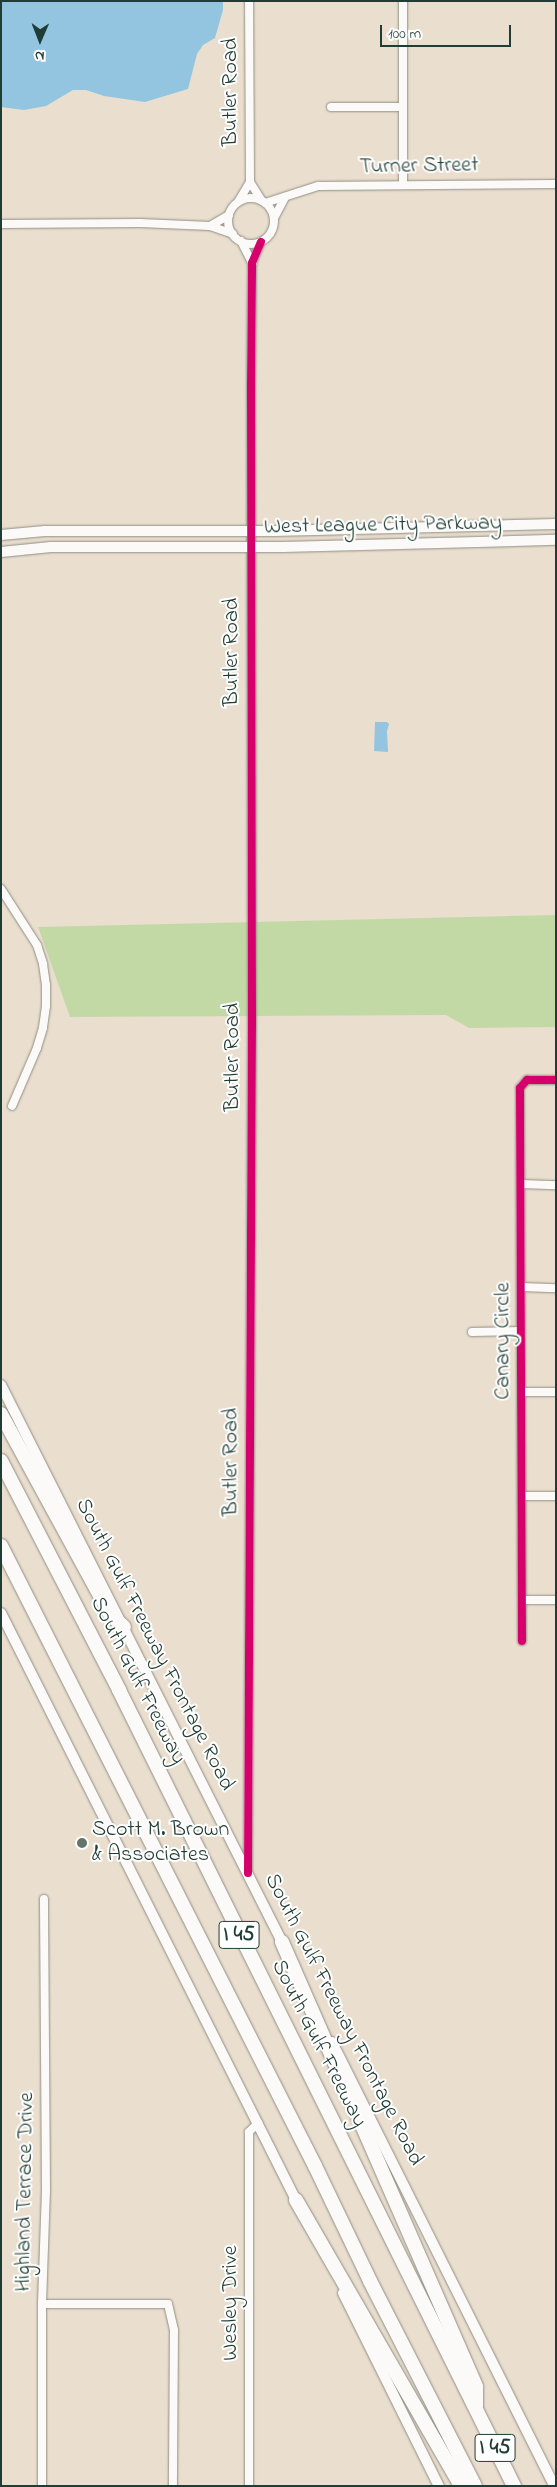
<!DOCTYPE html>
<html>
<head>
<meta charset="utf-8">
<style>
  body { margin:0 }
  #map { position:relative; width:557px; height:2487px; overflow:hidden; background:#eadece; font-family:"Indie Flower",sans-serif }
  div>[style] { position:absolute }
  .green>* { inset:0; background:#c2d9a6 }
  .water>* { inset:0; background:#93c5e0 }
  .roads { filter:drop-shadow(0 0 1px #908f85) drop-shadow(0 0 1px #908f85) }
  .street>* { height:8px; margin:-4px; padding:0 4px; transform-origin:4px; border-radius:4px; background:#fcfaf8 }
  .street>.ring { margin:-4px; padding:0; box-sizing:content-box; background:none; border:8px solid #fcfaf8; border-radius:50% }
  .secondary>* { height:10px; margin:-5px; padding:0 5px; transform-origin:5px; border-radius:5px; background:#fcfaf8 }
  .highway>* { height:14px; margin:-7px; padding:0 7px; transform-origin:7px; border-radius:7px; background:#fcfaf8 }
  .cycleway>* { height:8px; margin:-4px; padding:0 4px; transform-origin:4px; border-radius:4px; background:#d6006c }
  .dots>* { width:14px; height:14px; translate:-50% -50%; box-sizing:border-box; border:2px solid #fff; border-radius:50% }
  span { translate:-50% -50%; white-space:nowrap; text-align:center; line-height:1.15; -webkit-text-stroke:4px #fff; paint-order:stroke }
  .shield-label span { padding:1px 4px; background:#fff; border:1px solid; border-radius:4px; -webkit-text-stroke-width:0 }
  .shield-label { font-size:21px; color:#1f3d34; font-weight:700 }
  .street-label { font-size:22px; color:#1f3d34 }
  .poi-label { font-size:22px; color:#1f3d34 }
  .left { translate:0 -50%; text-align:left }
  .frame { position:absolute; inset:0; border:2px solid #1f3d34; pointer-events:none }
  .north { position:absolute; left:15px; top:15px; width:50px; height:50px; -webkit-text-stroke:4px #fff; paint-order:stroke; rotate:181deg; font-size:14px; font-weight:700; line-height:20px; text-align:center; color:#1f3d34 }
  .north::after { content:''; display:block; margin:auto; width:18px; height:22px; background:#1f3d34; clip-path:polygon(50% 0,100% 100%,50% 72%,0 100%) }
  .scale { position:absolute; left:380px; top:25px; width:131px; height:22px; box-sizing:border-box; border:2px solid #1f3d34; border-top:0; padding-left:6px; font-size:15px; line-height:18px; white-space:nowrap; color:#1f3d34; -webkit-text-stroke:4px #fff; paint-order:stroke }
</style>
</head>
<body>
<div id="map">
  <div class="green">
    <div style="clip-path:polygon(556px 915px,556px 1027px,469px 1028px,446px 1015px,70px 1017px,38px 927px)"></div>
  </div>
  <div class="water">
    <div style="clip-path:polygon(1px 1px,223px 1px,223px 10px,215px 38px,203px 45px,197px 54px,188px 89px,145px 102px,104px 96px,86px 90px,73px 90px,46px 106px,24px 110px,1px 107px)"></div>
    <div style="clip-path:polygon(375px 722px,387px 722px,389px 724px,387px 731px,388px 752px,374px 751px)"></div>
  </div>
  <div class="roads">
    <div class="street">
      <div style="left:403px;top:1px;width:183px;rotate:90deg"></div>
      <div style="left:331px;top:107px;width:72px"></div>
      <div style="left:250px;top:182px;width:22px;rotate:58deg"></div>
      <div class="ring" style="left:228px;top:198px;width:38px;height:38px"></div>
      <div style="left:238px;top:202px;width:23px;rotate:-59deg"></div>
      <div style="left:250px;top:182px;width:181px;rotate:-90.3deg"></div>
      <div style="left:265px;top:203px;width:56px;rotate:-17.8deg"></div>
      <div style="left:318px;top:186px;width:238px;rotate:-0.5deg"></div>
      <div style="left:274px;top:218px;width:24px;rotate:-62deg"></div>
      <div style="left:1px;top:224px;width:139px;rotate:-0.4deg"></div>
      <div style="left:140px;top:223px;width:70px;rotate:2.5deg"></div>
      <div style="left:210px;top:226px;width:24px;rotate:19deg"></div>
      <div style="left:210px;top:226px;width:22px;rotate:-30deg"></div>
      <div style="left:241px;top:241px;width:25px;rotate:63deg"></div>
      <div style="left:1px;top:889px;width:67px;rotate:57.3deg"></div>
      <div style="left:37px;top:945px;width:20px;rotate:72deg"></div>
      <div style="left:43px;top:964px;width:21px;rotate:82deg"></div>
      <div style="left:46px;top:985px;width:21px;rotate:90deg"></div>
      <div style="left:46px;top:1006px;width:22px;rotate:98deg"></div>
      <div style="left:43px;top:1028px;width:21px;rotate:107deg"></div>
      <div style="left:37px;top:1048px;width:63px;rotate:113.3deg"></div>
      <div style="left:521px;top:1184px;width:35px;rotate:2deg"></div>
      <div style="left:521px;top:1287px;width:35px;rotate:2deg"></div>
      <div style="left:472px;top:1332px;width:49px;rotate:-1.2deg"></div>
      <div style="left:522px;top:1392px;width:34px"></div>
      <div style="left:522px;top:1496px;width:34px"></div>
      <div style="left:522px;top:1600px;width:34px"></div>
      <div style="left:522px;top:1641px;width:553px;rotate:-90.21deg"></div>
      <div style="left:520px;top:1088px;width:11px;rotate:-49deg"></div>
      <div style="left:527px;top:1080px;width:29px"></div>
      <div style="left:248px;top:1873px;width:854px;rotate:-89.73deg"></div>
      <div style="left:252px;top:1019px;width:633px;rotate:-90.09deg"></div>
      <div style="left:251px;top:386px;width:123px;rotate:-89.5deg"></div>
      <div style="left:252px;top:263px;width:23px;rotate:-67deg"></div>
      <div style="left:42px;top:2304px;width:126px"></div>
      <div style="left:168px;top:2304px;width:27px;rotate:77deg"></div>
      <div style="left:174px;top:2330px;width:156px;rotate:90.4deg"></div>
      <div style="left:42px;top:2486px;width:182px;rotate:-90deg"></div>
      <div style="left:42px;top:2304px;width:113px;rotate:-88deg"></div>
      <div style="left:46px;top:2191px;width:292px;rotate:-90.4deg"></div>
      <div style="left:249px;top:2486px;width:354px;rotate:-90deg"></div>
      <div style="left:249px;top:2132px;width:13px;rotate:-45deg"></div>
    </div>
    <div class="secondary">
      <div style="left:1px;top:535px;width:44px;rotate:-5.2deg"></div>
      <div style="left:45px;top:531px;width:229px"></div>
      <div style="left:274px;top:531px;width:282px;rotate:-1.4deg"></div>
      <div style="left:1px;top:552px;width:50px;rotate:-5.7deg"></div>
      <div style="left:51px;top:547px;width:232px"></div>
      <div style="left:283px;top:547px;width:273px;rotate:-1.5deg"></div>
      <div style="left:1px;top:1385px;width:631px;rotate:63.23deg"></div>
      <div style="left:1px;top:1613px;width:661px;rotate:63.32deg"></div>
      <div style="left:332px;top:2042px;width:496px;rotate:63.4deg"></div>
      <div style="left:343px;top:2293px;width:216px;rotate:63.6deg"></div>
    </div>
    <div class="highway">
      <div style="left:1px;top:1414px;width:228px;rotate:61.4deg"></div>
      <div style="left:110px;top:1614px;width:19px;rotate:43deg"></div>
      <div style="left:1px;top:1461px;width:258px;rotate:62.7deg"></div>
      <div style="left:119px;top:1690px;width:889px;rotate:63.61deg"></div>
      <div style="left:1px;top:1546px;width:695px;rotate:63.14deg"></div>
      <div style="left:315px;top:2166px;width:127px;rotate:64.4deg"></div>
      <div style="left:370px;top:2281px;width:230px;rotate:62.9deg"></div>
      <div style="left:282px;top:1942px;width:485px;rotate:66.4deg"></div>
      <div style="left:476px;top:2387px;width:19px;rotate:90deg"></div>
      <div style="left:296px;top:2200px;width:330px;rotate:60deg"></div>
    </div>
  </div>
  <div class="cycleway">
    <div style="left:522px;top:1641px;width:553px;rotate:-90.21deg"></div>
    <div style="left:520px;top:1088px;width:11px;rotate:-49deg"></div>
    <div style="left:527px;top:1080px;width:29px"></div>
    <div style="left:248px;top:1873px;width:854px;rotate:-89.73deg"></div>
    <div style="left:252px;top:1019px;width:633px;rotate:-90.09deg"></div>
    <div style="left:251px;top:386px;width:123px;rotate:-89.5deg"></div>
    <div style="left:252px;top:263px;width:23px;rotate:-67deg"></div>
  </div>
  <div class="dots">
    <div style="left:82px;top:1843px;background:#66756a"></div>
  </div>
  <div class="shield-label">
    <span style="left:239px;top:1935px">I 45</span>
    <span style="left:495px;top:2448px">I 45</span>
  </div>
  <div class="street-label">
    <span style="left:232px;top:92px;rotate:-90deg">Butler Road</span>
    <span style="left:419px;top:167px;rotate:-1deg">Turner Street</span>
    <span style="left:383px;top:526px;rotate:-1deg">West League City Parkway</span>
    <span style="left:233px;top:652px;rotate:-90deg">Butler Road</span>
    <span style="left:234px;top:1057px;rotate:-90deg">Butler Road</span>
    <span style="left:504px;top:1341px;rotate:-90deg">Canary Circle</span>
    <span style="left:232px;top:1462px;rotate:-90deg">Butler Road</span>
    <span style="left:154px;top:1645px;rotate:63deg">South Gulf Freeway Frontage Road</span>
    <span style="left:137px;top:1681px;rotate:63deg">South Gulf Freeway</span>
    <span style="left:343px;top:2020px;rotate:63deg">South Gulf Freeway Frontage Road</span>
    <span style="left:318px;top:2044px;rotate:63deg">South Gulf Freeway</span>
    <span style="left:26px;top:2192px;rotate:-89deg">Highland Terrace Drive</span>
    <span style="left:232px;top:2303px;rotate:-90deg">Wesley Drive</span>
  </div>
  <div class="poi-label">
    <span class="left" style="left:92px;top:1843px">Scott M. Brown<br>&amp; Associates</span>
  </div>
  <div class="frame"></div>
  <div class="north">N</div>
  <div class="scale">100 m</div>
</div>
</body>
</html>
